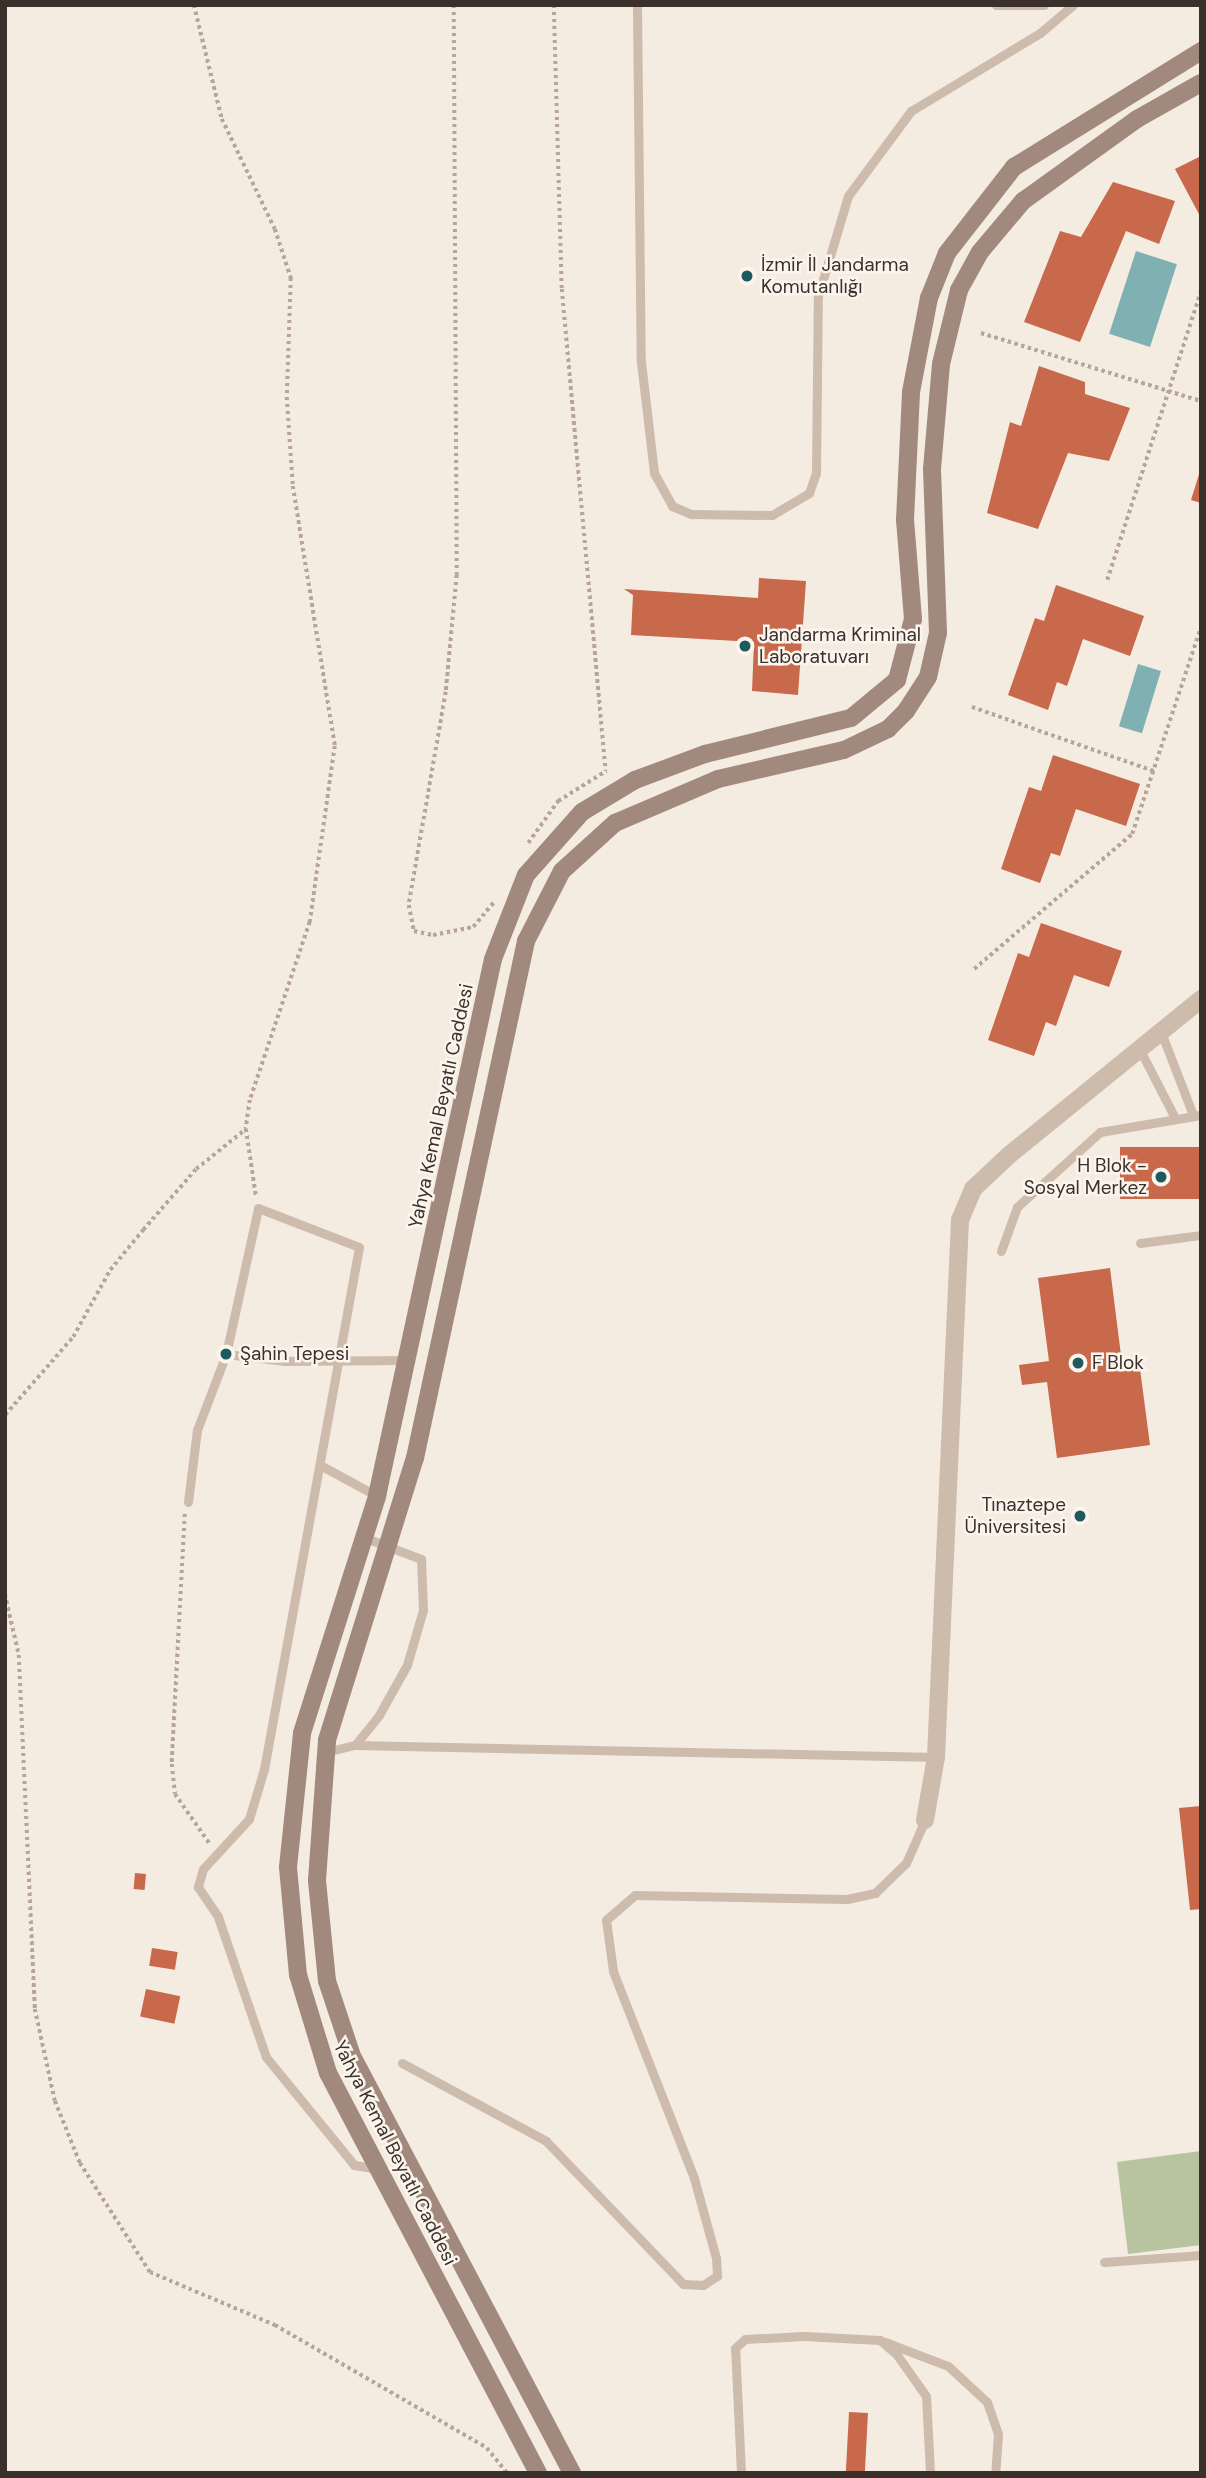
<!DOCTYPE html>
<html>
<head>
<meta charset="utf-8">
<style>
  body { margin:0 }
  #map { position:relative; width:1206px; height:2478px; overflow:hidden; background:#f4ebe1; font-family:"DM Sans",sans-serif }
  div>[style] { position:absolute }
  .green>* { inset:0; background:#b8c4a0 }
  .water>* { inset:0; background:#7fb0b2; transform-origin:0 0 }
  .building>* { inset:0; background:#c8694b; transform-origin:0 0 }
  .path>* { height:3.5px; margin-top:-1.75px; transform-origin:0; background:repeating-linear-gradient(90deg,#b9a596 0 3.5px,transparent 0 7px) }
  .service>* { height:9px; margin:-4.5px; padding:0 4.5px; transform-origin:4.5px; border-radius:4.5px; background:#cdbbac }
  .minor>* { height:18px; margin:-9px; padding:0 9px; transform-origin:9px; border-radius:9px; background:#cdbbac }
  .secondary>* { height:18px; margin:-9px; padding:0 9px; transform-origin:9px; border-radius:9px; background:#a18a7d }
  .dots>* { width:19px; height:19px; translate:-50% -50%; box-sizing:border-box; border:4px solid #fbf5ee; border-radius:50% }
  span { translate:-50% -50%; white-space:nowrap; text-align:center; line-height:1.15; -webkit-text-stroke:5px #fbf5ee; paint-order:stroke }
  .poi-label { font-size:19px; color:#3b302b }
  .left { translate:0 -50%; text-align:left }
  .right { translate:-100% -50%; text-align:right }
  .street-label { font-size:19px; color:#3b302b }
  .frame { position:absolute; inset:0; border:7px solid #3b302b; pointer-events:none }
</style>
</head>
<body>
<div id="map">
  <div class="green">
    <div style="clip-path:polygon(1201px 2151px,1201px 2245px,1128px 2254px,1117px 2162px)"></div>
  </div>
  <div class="water">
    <div style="left:1136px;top:251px;width:43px;height:87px;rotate:18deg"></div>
    <div style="left:1138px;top:664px;width:24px;height:65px;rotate:17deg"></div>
  </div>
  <div class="building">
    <div style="clip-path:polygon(1201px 156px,1201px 218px,1175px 169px)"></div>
    <div style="clip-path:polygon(1113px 182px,1175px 201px,1159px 244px,1126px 231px,1080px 342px,1024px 322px,1060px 231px,1081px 237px)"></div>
    <div style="clip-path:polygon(1039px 366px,1085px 382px,1085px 394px,1130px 408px,1109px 461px,1068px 453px,1038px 529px,987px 513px,1010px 422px,1021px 426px)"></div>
    <div style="clip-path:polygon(1200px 471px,1201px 471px,1201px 503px,1191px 500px)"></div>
    <div style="clip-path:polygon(759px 578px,806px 581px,798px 695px,752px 691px,754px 642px,631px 635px,633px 595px,624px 589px,758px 598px)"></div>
    <div style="clip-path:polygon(1056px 585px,1144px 616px,1130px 656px,1083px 639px,1067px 686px,1057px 682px,1048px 710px,1008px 695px,1035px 618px,1044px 621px)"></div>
    <div style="clip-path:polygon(1053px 755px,1140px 784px,1126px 826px,1076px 809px,1060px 856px,1051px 853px,1040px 883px,1001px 869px,1029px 787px,1041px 791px)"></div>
    <div style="clip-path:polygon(1041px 923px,1122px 951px,1109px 987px,1074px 975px,1056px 1026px,1046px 1022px,1034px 1056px,988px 1040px,1018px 953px,1029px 957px)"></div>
    <div style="left:1201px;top:1147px;width:52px;height:81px;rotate:90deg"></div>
    <div style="clip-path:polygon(1110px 1268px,1123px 1371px,1140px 1369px,1150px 1445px,1057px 1458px,1047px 1382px,1022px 1385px,1019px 1365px,1049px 1361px,1038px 1278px)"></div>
    <div style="clip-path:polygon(1201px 1806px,1201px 1909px,1190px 1910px,1179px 1808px)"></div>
    <div style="left:135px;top:1873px;width:11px;height:16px;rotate:5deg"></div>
    <div style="left:152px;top:1948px;width:26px;height:18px;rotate:9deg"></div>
    <div style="left:146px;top:1989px;width:35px;height:28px;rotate:12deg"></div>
    <div style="left:849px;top:2412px;width:19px;height:61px;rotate:3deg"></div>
  </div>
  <div class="path">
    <div style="left:194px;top:5px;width:117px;rotate:76.2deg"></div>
    <div style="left:222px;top:119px;width:122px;rotate:64.3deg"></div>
    <div style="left:275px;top:229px;width:52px;rotate:71.9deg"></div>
    <div style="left:291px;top:278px;width:119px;rotate:91.9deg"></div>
    <div style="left:287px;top:397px;width:89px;rotate:86.1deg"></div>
    <div style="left:293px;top:486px;width:263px;rotate:80.8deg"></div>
    <div style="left:335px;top:746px;width:178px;rotate:98.1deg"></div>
    <div style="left:310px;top:922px;width:188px;rotate:108.6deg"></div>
    <div style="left:250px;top:1100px;width:29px;rotate:98deg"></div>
    <div style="left:246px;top:1129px;width:67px;rotate:81.4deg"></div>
    <div style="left:454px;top:5px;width:570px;rotate:89.7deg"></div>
    <div style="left:457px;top:575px;width:118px;rotate:95.4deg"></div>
    <div style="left:446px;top:692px;width:216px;rotate:99.9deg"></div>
    <div style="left:409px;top:905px;width:26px;rotate:79deg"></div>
    <div style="left:414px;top:931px;width:19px;rotate:12deg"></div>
    <div style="left:433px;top:935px;width:41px;rotate:-11.3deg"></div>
    <div style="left:473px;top:927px;width:34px;rotate:-50deg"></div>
    <div style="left:554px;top:5px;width:284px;rotate:88.4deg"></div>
    <div style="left:562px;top:289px;width:484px;rotate:84.8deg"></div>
    <div style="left:981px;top:333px;width:230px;rotate:17.2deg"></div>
    <div style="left:1107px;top:580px;width:304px;rotate:-72deg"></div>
    <div style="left:972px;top:707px;width:193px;rotate:19.4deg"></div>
    <div style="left:528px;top:843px;width:52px;rotate:-54.5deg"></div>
    <div style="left:558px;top:801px;width:57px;rotate:-32deg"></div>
    <div style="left:974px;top:969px;width:208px;rotate:-40.5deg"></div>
    <div style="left:1132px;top:834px;width:218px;rotate:-71.6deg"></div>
    <div style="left:5px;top:1415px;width:103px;rotate:-48.9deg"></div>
    <div style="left:73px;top:1337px;width:77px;rotate:-61.1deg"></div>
    <div style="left:110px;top:1270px;width:52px;rotate:-50.5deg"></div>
    <div style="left:143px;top:1230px;width:81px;rotate:-49deg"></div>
    <div style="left:196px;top:1169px;width:64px;rotate:-38.7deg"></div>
    <div style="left:185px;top:1514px;width:250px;rotate:93deg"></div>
    <div style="left:172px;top:1764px;width:30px;rotate:84deg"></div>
    <div style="left:175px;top:1794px;width:61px;rotate:55deg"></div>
    <div style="left:5px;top:1594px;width:63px;rotate:77.1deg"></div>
    <div style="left:19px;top:1655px;width:354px;rotate:87.4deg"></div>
    <div style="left:35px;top:2009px;width:94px;rotate:77.7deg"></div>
    <div style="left:55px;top:2101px;width:67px;rotate:68deg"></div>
    <div style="left:80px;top:2163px;width:130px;rotate:57.3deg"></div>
    <div style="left:150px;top:2272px;width:136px;rotate:23deg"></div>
    <div style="left:275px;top:2325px;width:245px;rotate:30.1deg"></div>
    <div style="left:487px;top:2448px;width:32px;rotate:51deg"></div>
  </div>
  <div class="service">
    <div style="left:637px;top:5px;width:357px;rotate:89.4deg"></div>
    <div style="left:641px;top:362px;width:112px;rotate:83.3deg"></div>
    <div style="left:654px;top:473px;width:38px;rotate:61deg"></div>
    <div style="left:672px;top:506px;width:21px;rotate:23deg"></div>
    <div style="left:691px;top:514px;width:81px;rotate:0.7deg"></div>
    <div style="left:772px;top:515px;width:43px;rotate:-30.7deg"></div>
    <div style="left:809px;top:493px;width:21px;rotate:-71deg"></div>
    <div style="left:816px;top:473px;width:177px;rotate:-89.4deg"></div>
    <div style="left:818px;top:296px;width:104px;rotate:-73.3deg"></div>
    <div style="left:848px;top:196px;width:106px;rotate:-53.5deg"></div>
    <div style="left:911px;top:111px;width:151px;rotate:-31.2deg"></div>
    <div style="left:1040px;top:33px;width:43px;rotate:-40.3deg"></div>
    <div style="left:996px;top:5px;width:48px"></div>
    <div style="left:1161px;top:1032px;width:89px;rotate:68.9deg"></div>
    <div style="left:1139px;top:1048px;width:79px;rotate:62.8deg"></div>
    <div style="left:1140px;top:1243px;width:62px;rotate:-7.5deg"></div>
    <div style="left:1001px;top:1251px;width:47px;rotate:-70deg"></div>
    <div style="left:1017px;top:1207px;width:112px;rotate:-42.1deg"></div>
    <div style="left:1100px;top:1132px;width:102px;rotate:-9.6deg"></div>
    <div style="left:226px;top:1354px;width:59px;rotate:6.8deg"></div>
    <div style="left:285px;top:1361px;width:123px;rotate:-0.5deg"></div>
    <div style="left:320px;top:1465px;width:65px;rotate:28.5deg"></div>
    <div style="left:188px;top:1502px;width:73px;rotate:-82.9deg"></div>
    <div style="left:197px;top:1430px;width:81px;rotate:-69.1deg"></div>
    <div style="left:226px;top:1354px;width:149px;rotate:-77.6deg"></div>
    <div style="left:258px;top:1208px;width:108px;rotate:21.1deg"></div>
    <div style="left:359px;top:1247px;width:531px;rotate:100.31deg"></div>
    <div style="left:264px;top:1769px;width:52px;rotate:106.7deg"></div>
    <div style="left:249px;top:1819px;width:68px;rotate:132.6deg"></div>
    <div style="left:203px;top:1869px;width:19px;rotate:106deg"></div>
    <div style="left:198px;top:1887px;width:36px;rotate:56deg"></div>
    <div style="left:218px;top:1917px;width:148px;rotate:71.1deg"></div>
    <div style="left:266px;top:2057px;width:139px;rotate:50.8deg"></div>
    <div style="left:354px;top:2165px;width:24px;rotate:9deg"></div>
    <div style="left:355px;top:1745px;width:581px;rotate:1.18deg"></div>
    <div style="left:326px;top:1752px;width:30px;rotate:-14deg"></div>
    <div style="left:355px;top:1745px;width:38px;rotate:-51deg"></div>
    <div style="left:379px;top:1715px;width:57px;rotate:-60.8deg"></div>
    <div style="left:407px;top:1665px;width:57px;rotate:-73.8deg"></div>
    <div style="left:423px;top:1610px;width:51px;rotate:-92.2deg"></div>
    <div style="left:421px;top:1559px;width:62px;rotate:-159.2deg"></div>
    <div style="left:402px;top:2063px;width:164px;rotate:28.4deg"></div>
    <div style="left:546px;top:2141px;width:198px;rotate:46.2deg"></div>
    <div style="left:683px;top:2284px;width:20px;rotate:3deg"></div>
    <div style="left:703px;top:2285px;width:17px;rotate:-33deg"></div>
    <div style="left:717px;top:2276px;width:18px;rotate:-93deg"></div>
    <div style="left:716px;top:2258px;width:83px;rotate:-105.4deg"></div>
    <div style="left:694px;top:2178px;width:222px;rotate:-111.4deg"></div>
    <div style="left:613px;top:1971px;width:51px;rotate:-97.8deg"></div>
    <div style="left:606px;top:1920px;width:38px;rotate:-41deg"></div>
    <div style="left:635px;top:1895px;width:212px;rotate:1.1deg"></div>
    <div style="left:847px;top:1899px;width:29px;rotate:-12deg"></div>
    <div style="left:875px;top:1893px;width:43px;rotate:-44.1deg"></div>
    <div style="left:906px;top:1863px;width:47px;rotate:-66.2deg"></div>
    <div style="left:1104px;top:2262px;width:97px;rotate:-4.1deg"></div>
    <div style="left:885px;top:2342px;width:67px;rotate:20.9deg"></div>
    <div style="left:948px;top:2366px;width:53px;rotate:42.7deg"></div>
    <div style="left:987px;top:2402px;width:34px;rotate:71deg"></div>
    <div style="left:998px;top:2434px;width:39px;rotate:94deg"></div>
    <div style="left:741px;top:2473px;width:125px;rotate:-92.7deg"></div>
    <div style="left:735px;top:2348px;width:13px;rotate:-42deg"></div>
    <div style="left:745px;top:2339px;width:59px;rotate:-2.9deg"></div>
    <div style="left:804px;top:2336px;width:76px;rotate:3deg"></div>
    <div style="left:880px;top:2340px;width:23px;rotate:41deg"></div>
    <div style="left:897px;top:2355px;width:50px;rotate:54.7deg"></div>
    <div style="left:926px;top:2396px;width:77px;rotate:87deg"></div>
  </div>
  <div class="minor">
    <div style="left:925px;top:1820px;width:64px;rotate:-80.1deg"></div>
    <div style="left:936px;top:1757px;width:538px;rotate:-87.44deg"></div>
    <div style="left:960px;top:1220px;width:34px;rotate:-67deg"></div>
    <div style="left:973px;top:1189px;width:48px;rotate:-43.3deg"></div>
    <div style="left:1008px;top:1156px;width:249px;rotate:-39.1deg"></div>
  </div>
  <div class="secondary">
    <div style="left:538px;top:2473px;width:452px;rotate:-117.7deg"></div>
    <div style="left:328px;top:2073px;width:102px;rotate:-107deg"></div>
    <div style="left:298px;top:1975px;width:108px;rotate:-95.3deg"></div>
    <div style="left:288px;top:1867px;width:135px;rotate:-84deg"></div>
    <div style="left:302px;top:1733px;width:249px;rotate:-72.4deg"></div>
    <div style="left:377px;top:1496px;width:549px;rotate:-77.81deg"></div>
    <div style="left:493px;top:959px;width:90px;rotate:-68.6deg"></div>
    <div style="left:526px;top:875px;width:84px;rotate:-48.4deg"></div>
    <div style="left:582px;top:812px;width:62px;rotate:-31.1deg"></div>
    <div style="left:635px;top:780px;width:75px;rotate:-20.4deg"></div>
    <div style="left:705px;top:754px;width:150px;rotate:-13.9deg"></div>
    <div style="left:851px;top:718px;width:60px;rotate:-39.6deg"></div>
    <div style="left:897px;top:680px;width:63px;rotate:-75.3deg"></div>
    <div style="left:913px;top:619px;width:99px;rotate:-94.6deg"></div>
    <div style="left:905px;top:520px;width:128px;rotate:-87.3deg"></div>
    <div style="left:911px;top:392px;width:96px;rotate:-79.2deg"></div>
    <div style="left:929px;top:298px;width:48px;rotate:-68.2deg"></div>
    <div style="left:947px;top:253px;width:109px;rotate:-52.1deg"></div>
    <div style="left:1014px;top:167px;width:220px;rotate:-31.8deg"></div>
    <div style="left:572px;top:2473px;width:475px;rotate:-117.8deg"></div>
    <div style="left:351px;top:2053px;width:76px;rotate:-108.4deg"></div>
    <div style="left:327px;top:1981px;width:101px;rotate:-95.7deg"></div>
    <div style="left:317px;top:1880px;width:140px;rotate:-85.9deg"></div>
    <div style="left:327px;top:1740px;width:295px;rotate:-72.7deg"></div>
    <div style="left:415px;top:1458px;width:529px;rotate:-77.88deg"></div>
    <div style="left:526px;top:941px;width:79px;rotate:-62.8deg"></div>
    <div style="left:562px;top:871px;width:72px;rotate:-42.2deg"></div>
    <div style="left:615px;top:823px;width:112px;rotate:-23.1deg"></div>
    <div style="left:718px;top:779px;width:129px;rotate:-13deg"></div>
    <div style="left:844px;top:750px;width:49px;rotate:-25.5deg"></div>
    <div style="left:888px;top:729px;width:25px;rotate:-45deg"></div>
    <div style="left:906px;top:711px;width:40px;rotate:-57.1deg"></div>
    <div style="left:928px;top:677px;width:45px;rotate:-77.2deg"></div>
    <div style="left:938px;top:633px;width:164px;rotate:-92.1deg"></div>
    <div style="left:932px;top:469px;width:105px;rotate:-85.1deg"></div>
    <div style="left:941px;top:364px;width:76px;rotate:-76.3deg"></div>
    <div style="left:959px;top:290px;width:43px;rotate:-61.1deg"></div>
    <div style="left:980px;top:252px;width:67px;rotate:-49.9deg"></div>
    <div style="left:1023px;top:201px;width:140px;rotate:-35.7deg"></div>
    <div style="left:1137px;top:119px;width:73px;rotate:-29.4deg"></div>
  </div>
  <div class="dots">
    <div style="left:747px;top:276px;background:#1f5a5e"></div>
    <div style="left:745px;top:646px;background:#1f5a5e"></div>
    <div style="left:1161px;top:1177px;background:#1f5a5e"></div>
    <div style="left:226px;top:1354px;background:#1f5a5e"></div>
    <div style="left:1078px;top:1363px;background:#1f5a5e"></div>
    <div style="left:1080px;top:1516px;background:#1f5a5e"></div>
  </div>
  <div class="poi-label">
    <span class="left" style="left:761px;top:276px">İzmir İl Jandarma<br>Komutanlığı</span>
    <span class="left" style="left:759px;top:646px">Jandarma Kriminal<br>Laboratuvarı</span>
    <span class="right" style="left:1147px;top:1177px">H Blok -<br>Sosyal Merkez</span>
    <span class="left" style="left:240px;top:1354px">Şahin Tepesi</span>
    <span class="left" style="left:1092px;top:1363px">F Blok</span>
    <span class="right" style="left:1066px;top:1516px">Tınaztepe<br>Üniversitesi</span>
  </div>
  <div class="street-label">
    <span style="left:441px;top:1106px;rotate:-78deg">Yahya Kemal Beyatlı Caddesi</span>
    <span style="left:395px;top:2153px;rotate:63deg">Yahya Kemal Beyatlı Caddesi</span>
  </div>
  <div class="frame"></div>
</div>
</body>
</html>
